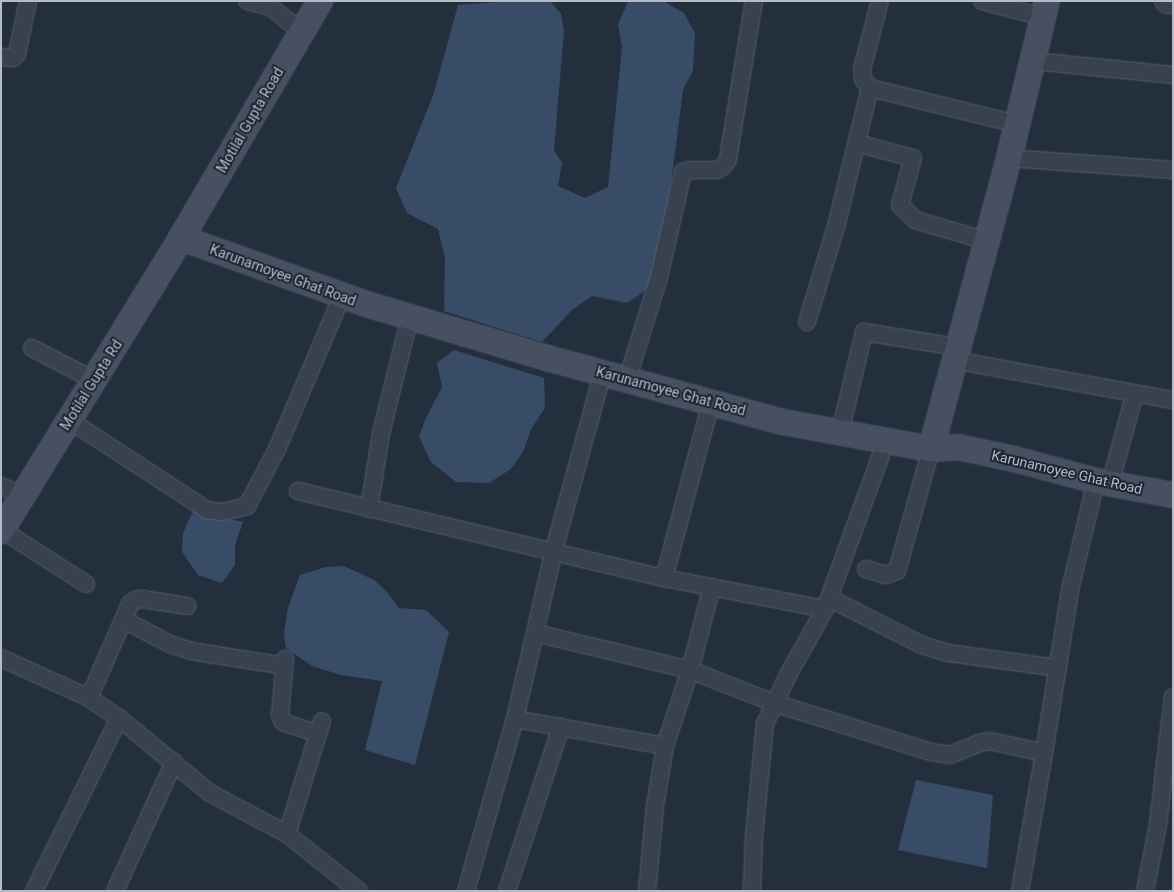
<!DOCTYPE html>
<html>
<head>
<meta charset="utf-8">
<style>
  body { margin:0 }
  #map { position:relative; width:1174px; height:892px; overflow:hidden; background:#242f3e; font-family:Roboto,sans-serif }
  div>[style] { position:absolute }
  .water>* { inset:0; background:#394c67 }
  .roads { filter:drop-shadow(0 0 1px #565f6c) drop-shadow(0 0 1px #565f6c) }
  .street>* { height:16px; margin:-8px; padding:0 8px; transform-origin:8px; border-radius:8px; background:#38414e }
  .secondary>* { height:24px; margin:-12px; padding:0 12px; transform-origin:12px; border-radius:12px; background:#465061 }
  span { translate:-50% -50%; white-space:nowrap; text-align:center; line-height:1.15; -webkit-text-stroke:4px #1d2633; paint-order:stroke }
  .street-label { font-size:14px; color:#b4bcc9 }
  .frame { position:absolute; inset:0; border:2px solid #b4bcc9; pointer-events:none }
</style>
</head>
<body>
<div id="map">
  <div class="water">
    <div style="clip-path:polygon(513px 1px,550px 1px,561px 14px,564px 31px,554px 150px,562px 163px,558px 186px,585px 198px,608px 187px,622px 47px,618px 24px,628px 2px,663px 1px,684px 13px,695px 33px,693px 70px,683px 90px,660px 269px,645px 291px,627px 303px,592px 296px,572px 310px,542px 342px,444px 311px,445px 258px,438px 229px,407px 213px,396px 188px,434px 93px,458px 5px)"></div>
    <div style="clip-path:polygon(454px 350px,544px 378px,545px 408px,531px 429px,523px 452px,511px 469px,489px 483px,456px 482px,431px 462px,419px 437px,425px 420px,442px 387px,437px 363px)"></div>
    <div style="clip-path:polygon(193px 511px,243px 522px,235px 545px,235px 565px,222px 583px,198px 575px,182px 552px,183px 533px)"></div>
    <div style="clip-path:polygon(344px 566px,374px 580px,387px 592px,399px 608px,426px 610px,449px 632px,415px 765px,365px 750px,382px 681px,341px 675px,312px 666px,286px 648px,284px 634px,288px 608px,300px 575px,326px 567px)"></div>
    <div style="clip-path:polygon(916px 780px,993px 795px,987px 868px,898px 850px)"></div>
  </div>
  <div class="roads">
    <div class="street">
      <div style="left:247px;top:1px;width:25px;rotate:14deg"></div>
      <div style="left:271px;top:7px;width:40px;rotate:39deg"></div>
      <div style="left:982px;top:1px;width:63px;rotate:14.7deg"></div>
      <div style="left:1163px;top:1px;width:4px;rotate:56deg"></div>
      <div style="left:1165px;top:4px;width:8px;rotate:7deg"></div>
      <div style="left:1px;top:57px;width:12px;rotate:5deg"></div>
      <div style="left:13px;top:58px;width:6px;rotate:-45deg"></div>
      <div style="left:17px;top:54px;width:54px;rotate:-78.3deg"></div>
      <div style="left:1033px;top:61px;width:141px;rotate:5.7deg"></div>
      <div style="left:870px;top:88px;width:151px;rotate:13.8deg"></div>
      <div style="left:856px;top:143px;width:59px;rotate:14.7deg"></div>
      <div style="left:913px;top:158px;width:49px;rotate:105.5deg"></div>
      <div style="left:900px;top:205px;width:21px;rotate:45deg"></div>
      <div style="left:915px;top:220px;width:75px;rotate:16.3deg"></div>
      <div style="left:1009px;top:158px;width:164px;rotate:4.2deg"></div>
      <div style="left:807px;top:322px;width:103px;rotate:-73.1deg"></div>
      <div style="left:837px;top:223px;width:139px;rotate:-76.3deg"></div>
      <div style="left:870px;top:88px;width:11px;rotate:-128deg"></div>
      <div style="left:863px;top:79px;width:10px;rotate:-96deg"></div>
      <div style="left:862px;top:69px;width:70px;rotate:-75.2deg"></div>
      <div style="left:32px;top:348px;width:70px;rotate:27.3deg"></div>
      <div style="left:954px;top:360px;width:223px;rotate:10.4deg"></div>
      <div style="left:627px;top:380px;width:108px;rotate:-72.7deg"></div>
      <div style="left:659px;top:277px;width:108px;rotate:-77.1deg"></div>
      <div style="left:683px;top:172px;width:6px;rotate:-18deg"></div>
      <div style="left:689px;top:170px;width:28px"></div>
      <div style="left:717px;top:170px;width:8px;rotate:-30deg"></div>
      <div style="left:724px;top:166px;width:8px;rotate:-60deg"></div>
      <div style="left:728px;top:159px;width:160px;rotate:-80.7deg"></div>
      <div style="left:69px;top:420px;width:165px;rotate:33.1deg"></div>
      <div style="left:207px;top:510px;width:15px;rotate:8deg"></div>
      <div style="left:222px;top:512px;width:26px;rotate:-13deg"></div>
      <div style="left:247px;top:506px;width:64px;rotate:-62.2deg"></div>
      <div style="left:277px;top:449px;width:166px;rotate:-67deg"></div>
      <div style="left:840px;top:432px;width:103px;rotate:-76.5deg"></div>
      <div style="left:864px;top:332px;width:95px;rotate:9.1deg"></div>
      <div style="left:1110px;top:484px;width:94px;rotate:-74.6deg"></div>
      <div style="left:1px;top:486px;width:24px;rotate:24deg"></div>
      <div style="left:298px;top:491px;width:376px;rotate:13.4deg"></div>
      <div style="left:664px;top:578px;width:164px;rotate:10.9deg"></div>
      <div style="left:369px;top:509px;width:77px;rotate:-81deg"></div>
      <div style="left:381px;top:433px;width:120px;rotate:-76deg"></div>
      <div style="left:2px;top:530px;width:100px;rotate:32.7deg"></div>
      <div style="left:866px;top:569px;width:21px;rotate:17deg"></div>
      <div style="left:886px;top:575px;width:12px;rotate:-20deg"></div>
      <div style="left:897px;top:571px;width:127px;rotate:-74.4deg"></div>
      <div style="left:664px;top:578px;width:181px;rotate:-75deg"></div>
      <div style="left:829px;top:598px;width:104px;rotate:26.8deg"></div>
      <div style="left:922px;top:645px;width:27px;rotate:17deg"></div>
      <div style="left:948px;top:653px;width:111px;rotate:7.8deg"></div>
      <div style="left:124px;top:620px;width:52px;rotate:27.6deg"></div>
      <div style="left:170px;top:644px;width:22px;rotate:18deg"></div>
      <div style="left:191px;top:651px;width:88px;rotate:9.1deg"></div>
      <div style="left:535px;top:633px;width:159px;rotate:13.4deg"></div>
      <div style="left:690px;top:670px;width:90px;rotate:21.4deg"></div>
      <div style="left:774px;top:703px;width:164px;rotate:17.3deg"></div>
      <div style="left:931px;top:752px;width:19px;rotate:9deg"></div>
      <div style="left:950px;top:755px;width:31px;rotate:-22deg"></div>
      <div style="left:979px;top:743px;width:11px;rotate:-10deg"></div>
      <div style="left:990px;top:741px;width:55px;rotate:12.5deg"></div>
      <div style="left:1044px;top:753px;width:165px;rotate:-80.9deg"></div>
      <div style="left:1070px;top:590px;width:112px;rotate:-76.6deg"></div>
      <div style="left:1px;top:658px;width:97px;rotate:24.4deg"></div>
      <div style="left:89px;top:698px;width:36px;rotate:34deg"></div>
      <div style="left:119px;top:718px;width:118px;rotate:39.5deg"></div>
      <div style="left:210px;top:793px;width:87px;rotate:28deg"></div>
      <div style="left:287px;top:834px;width:92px;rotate:38.4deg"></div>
      <div style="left:285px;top:659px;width:56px;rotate:95.1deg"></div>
      <div style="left:280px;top:715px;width:8px;rotate:67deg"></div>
      <div style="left:283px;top:722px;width:37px;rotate:19deg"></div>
      <div style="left:89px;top:698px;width:103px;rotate:-66.4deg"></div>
      <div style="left:130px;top:604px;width:6px;rotate:-39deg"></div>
      <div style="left:135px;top:600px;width:8px;rotate:-7deg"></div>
      <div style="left:143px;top:599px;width:45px;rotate:9deg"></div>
      <div style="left:515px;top:719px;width:152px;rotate:10.2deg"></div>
      <div style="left:287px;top:834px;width:118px;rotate:-72.8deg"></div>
      <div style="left:34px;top:891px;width:193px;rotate:-63.8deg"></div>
      <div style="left:115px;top:891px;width:142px;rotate:-65.4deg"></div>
      <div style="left:466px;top:891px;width:179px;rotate:-74.1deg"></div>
      <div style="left:515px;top:719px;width:173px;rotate:-77deg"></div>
      <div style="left:554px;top:550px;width:185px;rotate:-74.6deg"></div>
      <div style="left:507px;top:891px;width:173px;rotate:-71.8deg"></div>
      <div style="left:647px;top:891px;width:85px;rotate:-84.6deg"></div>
      <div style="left:655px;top:806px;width:61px;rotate:-80.5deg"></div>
      <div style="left:665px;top:746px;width:80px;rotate:-71.8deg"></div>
      <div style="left:690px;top:670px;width:86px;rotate:-75.2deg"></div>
      <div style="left:752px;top:891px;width:55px;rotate:-87.9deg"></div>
      <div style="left:754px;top:836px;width:113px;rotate:-84.4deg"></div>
      <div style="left:765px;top:724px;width:54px;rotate:-64.9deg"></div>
      <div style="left:788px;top:675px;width:76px;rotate:-60.7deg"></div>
      <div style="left:825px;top:609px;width:179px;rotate:-70deg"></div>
      <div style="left:1020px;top:891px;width:140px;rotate:-80.1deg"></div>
      <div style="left:1145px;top:891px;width:68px;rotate:-79deg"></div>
      <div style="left:1158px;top:824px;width:128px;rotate:-83.3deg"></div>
    </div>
    <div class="secondary">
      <div style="left:181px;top:238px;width:196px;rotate:19.6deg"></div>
      <div style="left:366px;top:304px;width:189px;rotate:16.6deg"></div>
      <div style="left:547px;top:358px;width:245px;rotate:15.2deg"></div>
      <div style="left:783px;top:422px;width:150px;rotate:10.3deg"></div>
      <div style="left:931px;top:449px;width:27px;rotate:-4deg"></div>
      <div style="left:958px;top:447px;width:57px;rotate:12.1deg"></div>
      <div style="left:1014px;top:459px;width:85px;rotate:15deg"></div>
      <div style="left:1096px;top:481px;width:78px;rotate:10.3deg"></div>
      <div style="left:931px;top:449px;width:301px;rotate:-75deg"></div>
      <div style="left:1009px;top:158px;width:162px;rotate:-76.4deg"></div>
      <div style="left:1px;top:531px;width:344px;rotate:-58.4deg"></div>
      <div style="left:181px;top:238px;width:275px;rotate:-59.6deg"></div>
    </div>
  </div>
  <div class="street-label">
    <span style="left:250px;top:120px;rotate:-60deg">Motilal Gupta Road</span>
    <span style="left:283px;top:275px;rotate:20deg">Karunamoyee Ghat Road</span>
    <span style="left:91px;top:385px;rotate:-58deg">Motilal Gupta Rd</span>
    <span style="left:671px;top:391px;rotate:15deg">Karunamoyee Ghat Road</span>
    <span style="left:1067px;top:472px;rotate:13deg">Karunamoyee Ghat Road</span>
  </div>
  <div class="frame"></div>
</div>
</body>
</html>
